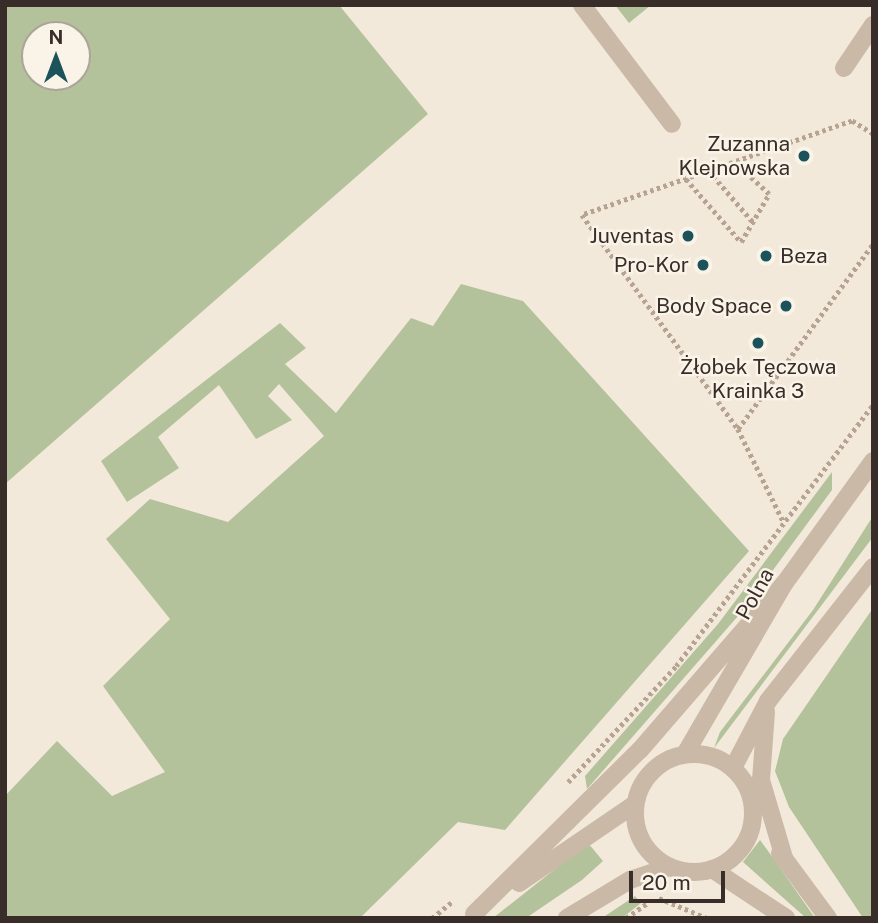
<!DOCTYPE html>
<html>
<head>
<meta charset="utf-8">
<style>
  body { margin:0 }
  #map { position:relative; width:878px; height:923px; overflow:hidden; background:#f3e9db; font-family:"Public Sans",sans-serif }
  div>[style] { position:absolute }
  .green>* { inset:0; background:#b3c29b }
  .path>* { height:4.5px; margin-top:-2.25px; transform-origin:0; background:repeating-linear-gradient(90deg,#b7a391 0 3.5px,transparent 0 7px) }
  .minor>* { height:18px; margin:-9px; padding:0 9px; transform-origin:9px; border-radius:9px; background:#cbb9a7 }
  .minor>.ring { margin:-9px; padding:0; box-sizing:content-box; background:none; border:18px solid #cbb9a7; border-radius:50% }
  .dots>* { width:19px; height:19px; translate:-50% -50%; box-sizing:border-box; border:4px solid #faf3e8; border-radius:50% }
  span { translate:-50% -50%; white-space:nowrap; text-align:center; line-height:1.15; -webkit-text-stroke:5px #faf3e8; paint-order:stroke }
  .poi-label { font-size:21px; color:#382d28 }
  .right { translate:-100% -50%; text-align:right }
  .left { translate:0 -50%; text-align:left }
  .street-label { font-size:21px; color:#382d28 }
  .frame { position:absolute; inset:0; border:7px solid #382d28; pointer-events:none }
  .north { position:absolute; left:21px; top:21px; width:70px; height:70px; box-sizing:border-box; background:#faf3e8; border:2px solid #aca49b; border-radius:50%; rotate:0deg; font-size:19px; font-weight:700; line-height:28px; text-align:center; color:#382d28 }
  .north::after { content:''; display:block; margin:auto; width:24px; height:32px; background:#1c535b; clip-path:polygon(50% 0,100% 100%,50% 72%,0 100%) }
  .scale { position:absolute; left:629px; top:871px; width:96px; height:32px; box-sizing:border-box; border:4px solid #382d28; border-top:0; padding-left:9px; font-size:21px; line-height:24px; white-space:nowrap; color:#382d28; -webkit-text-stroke:5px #faf3e8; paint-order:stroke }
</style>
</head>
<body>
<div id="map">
  <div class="green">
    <div style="clip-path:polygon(evenodd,5px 5px,339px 5px,428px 114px,5px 484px,5px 5px,77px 35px,77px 77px,35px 77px,35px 35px,77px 35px)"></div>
    <div style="clip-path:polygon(615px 5px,651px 5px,629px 23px)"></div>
    <div style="clip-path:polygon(461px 284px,523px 301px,749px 551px,505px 830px,458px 822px,360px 918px,5px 918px,5px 796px,57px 741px,112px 796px,165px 772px,103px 686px,170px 619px,106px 539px,150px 499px,228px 522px,324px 436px,279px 384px,268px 396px,292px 420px,256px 439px,219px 385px,158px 437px,179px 468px,127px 502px,101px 461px,280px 323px,306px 348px,285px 364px,336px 413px,411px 318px,433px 326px)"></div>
    <div style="clip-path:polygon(832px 472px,832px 490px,745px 608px,587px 789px,585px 776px,718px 624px)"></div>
    <div style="clip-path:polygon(873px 516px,873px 537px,714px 748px,720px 732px,813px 610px)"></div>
    <div style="clip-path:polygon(873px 608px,873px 918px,863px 918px,789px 807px,775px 771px,783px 739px)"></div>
    <div style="clip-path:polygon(760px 840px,771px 855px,815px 918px,806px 918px,743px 862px)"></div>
    <div style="clip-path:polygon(588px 843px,603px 861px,582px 880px,526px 918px,493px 918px)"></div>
    <div style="clip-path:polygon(635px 896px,641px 903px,622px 918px,602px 918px)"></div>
  </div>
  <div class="path">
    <div style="left:873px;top:134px;width:25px;rotate:-148deg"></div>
    <div style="left:852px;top:121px;width:286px;rotate:160.8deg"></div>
    <div style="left:582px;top:215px;width:265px;rotate:53.9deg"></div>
    <div style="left:738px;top:429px;width:229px;rotate:-53.9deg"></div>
    <div style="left:709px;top:171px;width:67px;rotate:49.2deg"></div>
    <div style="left:686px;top:179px;width:84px;rotate:48.9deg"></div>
    <div style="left:741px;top:242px;width:56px;rotate:-59.7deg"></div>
    <div style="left:769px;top:194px;width:46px;rotate:-137.6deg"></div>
    <div style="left:738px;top:429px;width:102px;rotate:63.9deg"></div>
    <div style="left:568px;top:782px;width:158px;rotate:-47deg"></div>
    <div style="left:676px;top:666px;width:327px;rotate:-53deg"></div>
    <div style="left:659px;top:898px;width:52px;rotate:22.6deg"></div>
    <div style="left:432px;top:918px;width:26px;rotate:-39deg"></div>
    <div style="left:626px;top:918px;width:28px;rotate:-35deg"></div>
  </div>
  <div class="minor">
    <div style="left:582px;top:5px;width:149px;rotate:52.9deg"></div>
    <div style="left:844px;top:68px;width:52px;rotate:-56deg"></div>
    <div style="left:766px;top:712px;width:68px;rotate:94.2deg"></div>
    <div style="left:761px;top:780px;width:84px;rotate:73.5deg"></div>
    <div class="ring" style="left:635px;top:754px;width:100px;height:100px"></div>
    <div style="left:685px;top:754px;width:197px;rotate:-59.8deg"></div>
    <div style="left:784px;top:584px;width:152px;rotate:-54.1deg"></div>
    <div style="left:733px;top:768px;width:76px;rotate:-62.4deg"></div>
    <div style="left:768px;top:701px;width:170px;rotate:-51.9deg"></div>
    <div style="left:780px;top:853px;width:81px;rotate:53.6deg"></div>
    <div style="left:712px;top:869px;width:89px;rotate:33.5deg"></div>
    <div style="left:519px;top:883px;width:140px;rotate:-34.3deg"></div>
    <div style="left:474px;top:914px;width:233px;rotate:-44.7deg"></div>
    <div style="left:640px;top:750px;width:220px;rotate:-49.1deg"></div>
    <div style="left:567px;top:918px;width:74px;rotate:-31.1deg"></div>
    <div style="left:630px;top:880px;width:41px;rotate:-18.4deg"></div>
  </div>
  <div class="dots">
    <div style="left:804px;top:156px;background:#1c535b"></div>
    <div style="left:688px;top:236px;background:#1c535b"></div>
    <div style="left:766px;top:256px;background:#1c535b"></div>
    <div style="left:703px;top:265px;background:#1c535b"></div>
    <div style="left:786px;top:306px;background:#1c535b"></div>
    <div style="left:758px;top:343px;background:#1c535b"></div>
  </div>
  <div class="poi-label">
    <span class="right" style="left:790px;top:156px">Zuzanna<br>Klejnowska</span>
    <span class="right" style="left:674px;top:236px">Juventas</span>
    <span class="left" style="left:780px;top:256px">Beza</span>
    <span class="right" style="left:689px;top:265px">Pro-Kor</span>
    <span class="right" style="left:772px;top:306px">Body Space</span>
    <span style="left:758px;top:379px">Żłobek Tęczowa<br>Krainka 3</span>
  </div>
  <div class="street-label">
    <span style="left:755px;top:594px;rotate:-61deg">Polna</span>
  </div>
  <div class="frame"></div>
  <div class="north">N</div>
  <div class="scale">20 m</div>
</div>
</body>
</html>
